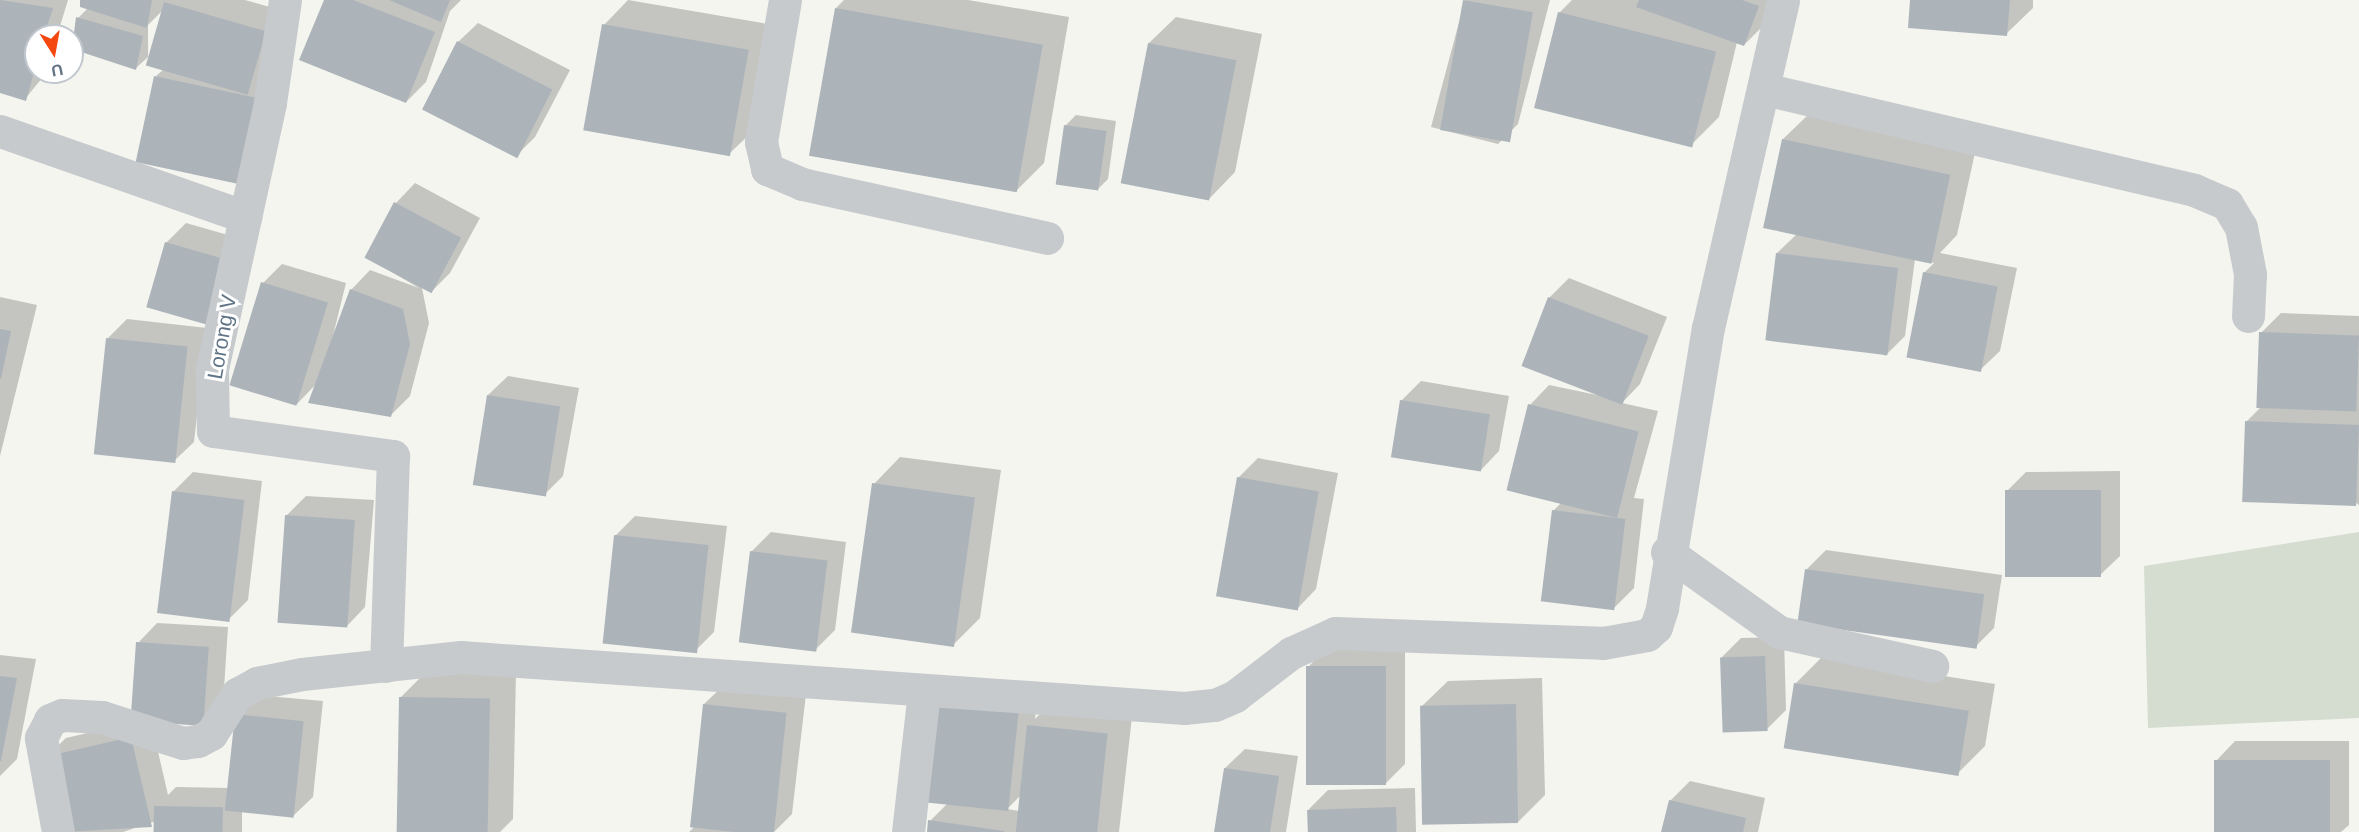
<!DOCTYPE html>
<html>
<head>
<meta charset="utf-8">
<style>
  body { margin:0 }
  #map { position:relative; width:2359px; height:832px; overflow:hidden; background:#f5f5f0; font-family:Arial,sans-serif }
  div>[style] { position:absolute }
  .green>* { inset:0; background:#d5ddd1 }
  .shadow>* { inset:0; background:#0003 }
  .building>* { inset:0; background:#acb4ba; transform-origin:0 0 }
  .street>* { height:33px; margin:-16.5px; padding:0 16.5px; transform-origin:16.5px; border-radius:16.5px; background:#c7cacd }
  span { translate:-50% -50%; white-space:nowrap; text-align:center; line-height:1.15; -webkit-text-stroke:6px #fff; paint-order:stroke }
  .street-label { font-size:21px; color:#617485 }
  .north { position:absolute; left:24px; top:24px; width:60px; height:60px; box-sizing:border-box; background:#fff; border:2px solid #c0c7ce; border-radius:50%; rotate:169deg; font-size:16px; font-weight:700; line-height:24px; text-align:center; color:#617485 }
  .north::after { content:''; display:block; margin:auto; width:21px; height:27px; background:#f54710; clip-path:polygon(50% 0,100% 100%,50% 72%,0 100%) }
</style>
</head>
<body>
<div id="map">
  <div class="green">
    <div style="clip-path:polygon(2359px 532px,2359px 718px,2148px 728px,2144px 566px)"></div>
  </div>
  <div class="shadow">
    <div style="clip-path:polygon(0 0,68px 0,57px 36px,36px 36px,36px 72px,47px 72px,25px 99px,0 92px)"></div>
    <div style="clip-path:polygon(82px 0,245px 0,284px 11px,259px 162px,156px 76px,164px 69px,162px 11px,148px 25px,148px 57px,136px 68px,72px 47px,78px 18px,88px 8px)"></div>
    <div style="clip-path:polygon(325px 0,461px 0,450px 11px,426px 82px,406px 102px)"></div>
    <div style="clip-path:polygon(628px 0,774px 25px,755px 129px,728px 155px,604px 25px)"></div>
    <div style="clip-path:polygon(844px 0,968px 0,1069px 17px,1044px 163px,1017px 190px,836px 8px)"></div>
    <div style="clip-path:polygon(1465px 0,1550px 0,1518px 124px,1498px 144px,1431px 127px)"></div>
    <div style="clip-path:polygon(1572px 0,1773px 0,1764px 25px,1744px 45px,1737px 42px,1719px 117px,1692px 144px,1559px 13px)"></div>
    <div style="clip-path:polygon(1912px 0,2033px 0,2033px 8px,2006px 34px)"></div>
    <div style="clip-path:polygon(1176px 17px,1262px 34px,1235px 172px,1209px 199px,1149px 43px)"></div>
    <div style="clip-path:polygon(478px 23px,570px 70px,535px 137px,516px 156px,458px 42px)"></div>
    <div style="clip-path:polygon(1810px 113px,1976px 148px,1957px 235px,1940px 253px,2017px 268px,2000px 351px,1980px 370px,1924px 273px,1934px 263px,1915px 259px,1905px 336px,1885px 356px,1777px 253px,1797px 234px,1783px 139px)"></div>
    <div style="clip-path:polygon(1076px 115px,1116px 121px,1108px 179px,1098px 189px,1066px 125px)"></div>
    <div style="clip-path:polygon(415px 183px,480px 218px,450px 273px,431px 292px,422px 288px,429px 323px,410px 396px,390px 416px,317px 383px,297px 404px,263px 283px,282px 264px,346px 283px,329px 352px,351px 290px,370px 270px,419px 288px,366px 257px,396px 203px)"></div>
    <div style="clip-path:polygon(186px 223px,249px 241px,210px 324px,166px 243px)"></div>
    <div style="clip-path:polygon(1569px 278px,1667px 317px,1640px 384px,1622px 403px,1658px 411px,1634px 498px,1644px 499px,1634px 588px,1614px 608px,1553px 511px,1562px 502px,1530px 405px,1549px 385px,1597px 395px,1549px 298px)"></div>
    <div style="clip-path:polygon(0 297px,37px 305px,0 456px)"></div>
    <div style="clip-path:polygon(2281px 313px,2359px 316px,2359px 505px,2247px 421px,2262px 406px,2261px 333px)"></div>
    <div style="clip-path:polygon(127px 319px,207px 328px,194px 442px,174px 461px,107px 339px)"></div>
    <div style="clip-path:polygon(508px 376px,579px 388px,563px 476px,543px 496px,488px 395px)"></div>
    <div style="clip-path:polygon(1421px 381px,1509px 396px,1499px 451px,1480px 471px,1401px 401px)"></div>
    <div style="clip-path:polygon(900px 457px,1001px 470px,980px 618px,953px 645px,874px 484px)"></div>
    <div style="clip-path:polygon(1258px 458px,1338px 473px,1316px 589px,1297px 609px,1238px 478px)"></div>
    <div style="clip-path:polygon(2120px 471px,2120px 556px,2100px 575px,2006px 492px,2026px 472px)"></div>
    <div style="clip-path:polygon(193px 472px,262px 481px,248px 600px,228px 620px,173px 492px)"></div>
    <div style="clip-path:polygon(306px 496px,374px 500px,365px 607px,346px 627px,287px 515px)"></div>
    <div style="clip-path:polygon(635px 516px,727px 526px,714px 632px,694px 652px,615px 536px)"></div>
    <div style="clip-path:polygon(771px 532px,846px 542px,835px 630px,815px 650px,752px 551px)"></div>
    <div style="clip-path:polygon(1826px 550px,2002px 575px,1994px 628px,1974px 648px,1807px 569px)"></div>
    <div style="clip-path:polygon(157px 623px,228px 627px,223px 704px,203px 723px,151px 721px,168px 795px,176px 787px,229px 788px,237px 714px,256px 695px,323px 701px,313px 797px,293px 816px,242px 811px,242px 832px,156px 832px,156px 821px,123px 832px,63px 832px,46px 757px,66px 738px,139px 721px,138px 643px)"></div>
    <div style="clip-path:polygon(1784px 637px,1786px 710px,1766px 730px,1722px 657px,1741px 638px)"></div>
    <div style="clip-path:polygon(1405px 647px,1405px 764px,1386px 783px,1307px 668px,1327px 648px)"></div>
    <div style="clip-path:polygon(0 655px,36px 659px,17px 759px,0 776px)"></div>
    <div style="clip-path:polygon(1822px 657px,1995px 684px,1985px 746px,1958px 773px,1795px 684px)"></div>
    <div style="clip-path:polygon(427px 671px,516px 672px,513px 819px,500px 832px,398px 832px,400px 698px)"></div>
    <div style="clip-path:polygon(1542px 678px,1545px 795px,1518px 822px,1421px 707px,1448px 681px)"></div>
    <div style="clip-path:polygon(724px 685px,806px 694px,792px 814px,774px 832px,689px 832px,695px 826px,704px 704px)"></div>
    <div style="clip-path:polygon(evenodd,1038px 693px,1035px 719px,1055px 699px,1133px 708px,1119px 832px,928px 832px,930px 821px,948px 803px,928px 801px,1038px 693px,1020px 796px,1019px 811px,1007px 809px,1020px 796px)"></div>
    <div style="clip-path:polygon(2235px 741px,2349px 741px,2349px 825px,2341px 832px,2216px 832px,2216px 761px)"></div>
    <div style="clip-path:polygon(1245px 749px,1298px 756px,1286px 832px,1216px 832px,1225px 768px)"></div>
    <div style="clip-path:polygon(1690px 781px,1765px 798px,1758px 832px,1663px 832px,1670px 801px)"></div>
    <div style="clip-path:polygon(1415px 788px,1416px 832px,1309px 832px,1309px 809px,1328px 790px)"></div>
  </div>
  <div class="building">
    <div style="clip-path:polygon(0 0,53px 8px,44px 36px,36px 36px,36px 65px,26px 101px,0 93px)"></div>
    <div style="clip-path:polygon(80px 0,152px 0,147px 28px,80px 7px)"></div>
    <div style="clip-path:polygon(324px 0,353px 0,435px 32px,406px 103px,299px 60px)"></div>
    <div style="clip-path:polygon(389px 0,450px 0,441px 22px)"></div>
    <div style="left:1463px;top:0;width:71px;height:132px;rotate:10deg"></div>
    <div style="clip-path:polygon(1639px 0,1742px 0,1759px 6px,1744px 46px,1636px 7px)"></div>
    <div style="clip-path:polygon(1910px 0,2010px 0,2007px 36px,1908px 28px)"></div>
    <div style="left:164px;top:2px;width:106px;height:66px;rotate:16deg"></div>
    <div style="left:835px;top:8px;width:211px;height:150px;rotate:10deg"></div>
    <div style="left:1558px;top:12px;width:163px;height:99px;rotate:14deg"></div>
    <div style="clip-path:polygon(76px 17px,143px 36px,136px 70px,72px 49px)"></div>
    <div style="left:602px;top:24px;width:149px;height:108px;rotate:10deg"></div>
    <div style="left:457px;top:41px;width:107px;height:77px;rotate:27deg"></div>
    <div style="left:1148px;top:43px;width:90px;height:143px;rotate:11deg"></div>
    <div style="left:154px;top:76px;width:105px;height:88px;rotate:12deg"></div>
    <div style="left:1064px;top:125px;width:43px;height:60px;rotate:8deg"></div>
    <div style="left:1782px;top:139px;width:172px;height:91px;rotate:12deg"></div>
    <div style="left:394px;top:202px;width:76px;height:63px;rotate:28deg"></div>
    <div style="left:165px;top:242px;width:68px;height:68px;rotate:16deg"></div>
    <div style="left:1776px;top:253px;width:123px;height:88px;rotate:7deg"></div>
    <div style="left:1923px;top:272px;width:76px;height:87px;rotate:11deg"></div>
    <div style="left:261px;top:282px;width:70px;height:108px;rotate:17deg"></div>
    <div style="clip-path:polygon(350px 289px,403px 309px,410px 344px,391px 417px,308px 403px)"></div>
    <div style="left:1548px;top:297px;width:108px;height:74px;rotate:21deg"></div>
    <div style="clip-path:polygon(0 329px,11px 331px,1px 379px,0 378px)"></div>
    <div style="left:2259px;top:332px;width:100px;height:76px;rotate:2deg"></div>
    <div style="left:106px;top:338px;width:82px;height:117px;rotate:6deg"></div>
    <div style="left:487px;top:395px;width:74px;height:91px;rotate:9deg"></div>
    <div style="left:1400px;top:400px;width:91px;height:58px;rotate:9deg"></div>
    <div style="left:1528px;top:404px;width:114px;height:89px;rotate:14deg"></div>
    <div style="left:2245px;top:421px;width:114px;height:81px;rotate:2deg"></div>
    <div style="left:1237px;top:477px;width:83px;height:121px;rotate:10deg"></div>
    <div style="left:872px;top:483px;width:104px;height:151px;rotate:8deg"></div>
    <div style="left:2101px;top:490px;width:87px;height:96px;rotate:90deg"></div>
    <div style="left:172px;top:491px;width:73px;height:123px;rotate:7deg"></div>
    <div style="left:1552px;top:510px;width:74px;height:92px;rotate:7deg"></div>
    <div style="left:285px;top:515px;width:70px;height:108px;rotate:4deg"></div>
    <div style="left:614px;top:535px;width:95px;height:109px;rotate:6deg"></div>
    <div style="left:750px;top:551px;width:78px;height:92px;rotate:7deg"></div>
    <div style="left:1805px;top:569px;width:181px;height:55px;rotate:8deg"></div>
    <div style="left:136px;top:642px;width:73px;height:79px;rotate:4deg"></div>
    <div style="left:1765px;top:656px;width:75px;height:45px;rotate:88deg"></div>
    <div style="left:1386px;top:666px;width:119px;height:80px;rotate:90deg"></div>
    <div style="clip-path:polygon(0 676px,17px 678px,1px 761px,0 761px)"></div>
    <div style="left:1794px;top:683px;width:177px;height:66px;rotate:9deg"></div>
    <div style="left:399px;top:697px;width:91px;height:135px;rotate:1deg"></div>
    <div style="left:703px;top:704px;width:84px;height:124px;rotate:6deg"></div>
    <div style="left:937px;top:704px;width:82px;height:99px;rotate:6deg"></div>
    <div style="left:1516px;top:704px;width:119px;height:96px;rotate:89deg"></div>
    <div style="left:235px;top:714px;width:69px;height:97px;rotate:6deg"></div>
    <div style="left:1027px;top:725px;width:81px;height:108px;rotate:6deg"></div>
    <div style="clip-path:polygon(131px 737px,152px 827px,62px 832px,44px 757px)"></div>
    <div style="left:2214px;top:760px;width:116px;height:72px"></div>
    <div style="clip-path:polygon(1224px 768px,1279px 776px,1270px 832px,1214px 832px)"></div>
    <div style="clip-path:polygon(1669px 800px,1746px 818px,1743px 832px,1661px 832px)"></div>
    <div style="left:154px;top:806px;width:69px;height:26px;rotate:1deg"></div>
    <div style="left:1396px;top:807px;width:25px;height:89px;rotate:88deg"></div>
    <div style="clip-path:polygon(928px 820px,1004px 831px,1004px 832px,927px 832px)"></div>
  </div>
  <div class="street">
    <div style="left:285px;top:0;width:104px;rotate:98.3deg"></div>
    <div style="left:270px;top:103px;width:273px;rotate:102.3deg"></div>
    <div style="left:212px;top:370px;width:61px;rotate:89.1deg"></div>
    <div style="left:213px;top:431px;width:182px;rotate:7.9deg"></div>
    <div style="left:393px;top:456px;width:210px;rotate:91.9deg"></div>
    <div style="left:785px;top:0;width:144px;rotate:99.6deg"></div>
    <div style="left:761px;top:142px;width:28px;rotate:77deg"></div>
    <div style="left:767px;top:169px;width:38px;rotate:23deg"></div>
    <div style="left:802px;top:184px;width:251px;rotate:12.4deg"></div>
    <div style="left:1764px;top:89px;width:442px;rotate:13.2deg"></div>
    <div style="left:2194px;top:190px;width:36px;rotate:23deg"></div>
    <div style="left:2227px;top:204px;width:27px;rotate:59deg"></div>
    <div style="left:2241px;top:227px;width:48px;rotate:79.2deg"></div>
    <div style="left:2250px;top:274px;width:42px;rotate:92.7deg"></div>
    <div style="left:0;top:131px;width:260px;rotate:19.3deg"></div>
    <div style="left:1667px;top:552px;width:138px;rotate:35.5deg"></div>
    <div style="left:1779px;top:632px;width:157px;rotate:12.5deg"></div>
    <div style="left:58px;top:832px;width:96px;rotate:-100.3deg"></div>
    <div style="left:41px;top:738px;width:20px;rotate:-63deg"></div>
    <div style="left:50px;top:720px;width:13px;rotate:-23deg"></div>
    <div style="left:62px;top:715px;width:40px;rotate:2.9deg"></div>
    <div style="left:102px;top:717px;width:85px;rotate:17.8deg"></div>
    <div style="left:183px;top:743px;width:15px;rotate:-8deg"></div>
    <div style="left:198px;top:741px;width:15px;rotate:-28deg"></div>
    <div style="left:211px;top:734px;width:48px;rotate:-57deg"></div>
    <div style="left:237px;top:694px;width:23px;rotate:-29deg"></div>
    <div style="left:257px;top:683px;width:46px;rotate:-11.3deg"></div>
    <div style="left:302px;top:674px;width:160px;rotate:-6.1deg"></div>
    <div style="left:461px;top:657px;width:725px;rotate:4.03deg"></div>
    <div style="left:1184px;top:708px;width:31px;rotate:-6deg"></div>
    <div style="left:1215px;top:705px;width:22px;rotate:-24deg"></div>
    <div style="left:1235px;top:696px;width:71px;rotate:-37.5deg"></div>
    <div style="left:1291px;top:653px;width:48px;rotate:-24.4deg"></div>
    <div style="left:1335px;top:633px;width:268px;rotate:2.1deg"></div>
    <div style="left:1603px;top:643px;width:45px;rotate:-10.3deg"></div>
    <div style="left:1647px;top:635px;width:12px;rotate:-42deg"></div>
    <div style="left:1656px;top:627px;width:20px;rotate:-72deg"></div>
    <div style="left:1662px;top:608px;width:284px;rotate:-80.7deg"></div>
    <div style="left:1708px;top:328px;width:336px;rotate:-77.1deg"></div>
    <div style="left:908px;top:832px;width:142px;rotate:-83.5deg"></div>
  </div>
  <div class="street-label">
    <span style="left:222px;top:337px;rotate:-80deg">Lorong V</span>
  </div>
  <div class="north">U</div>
</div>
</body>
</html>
